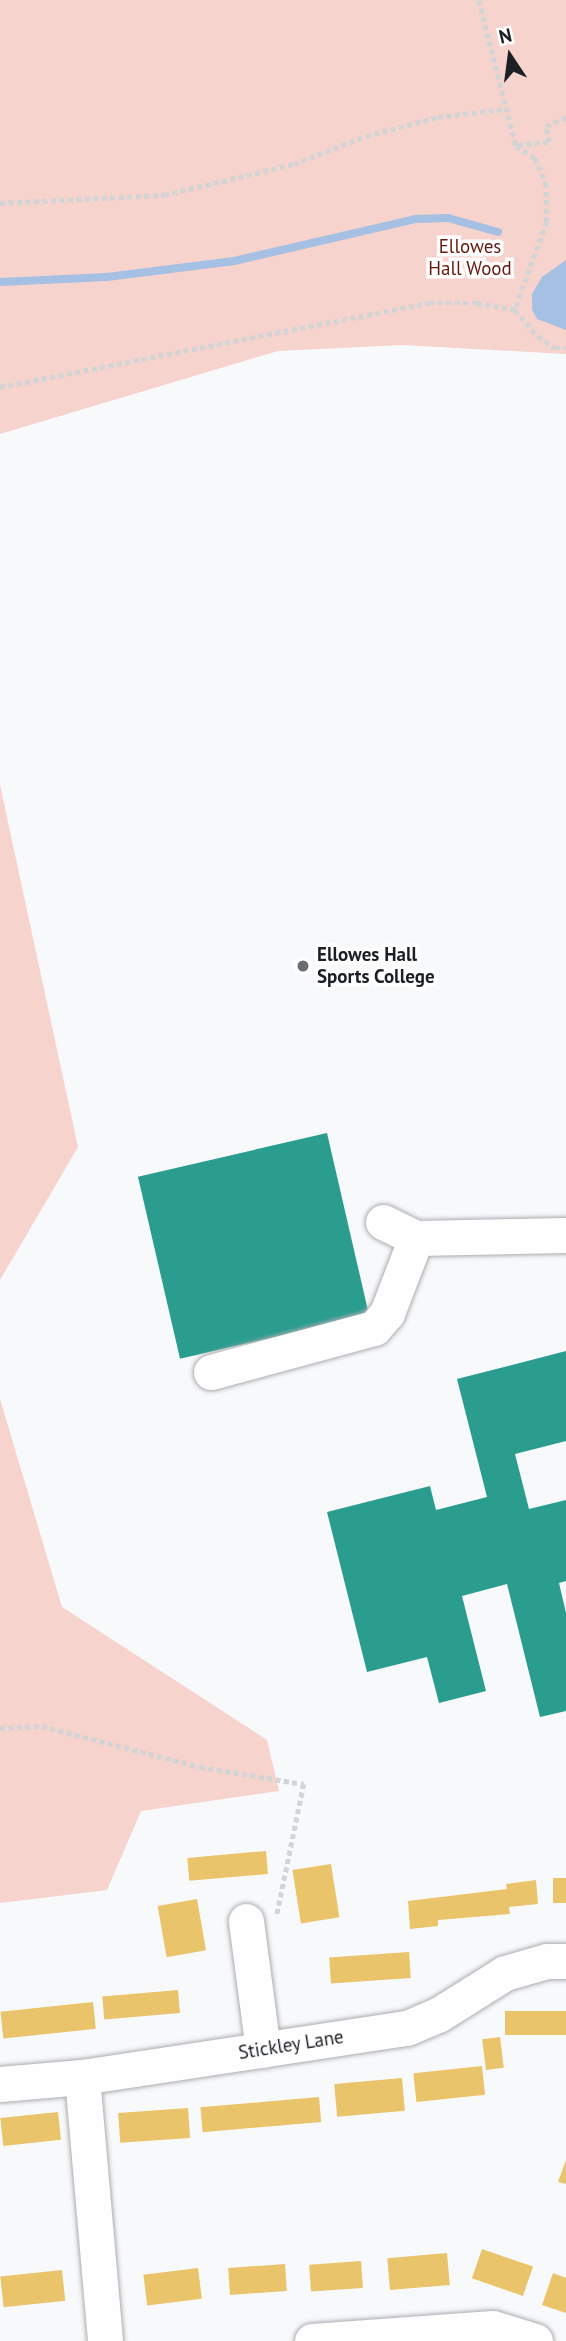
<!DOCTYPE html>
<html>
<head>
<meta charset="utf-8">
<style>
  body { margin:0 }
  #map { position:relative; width:566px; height:2341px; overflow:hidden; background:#f8f9fb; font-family:"PT Sans",sans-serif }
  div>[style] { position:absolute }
  .green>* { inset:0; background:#f6d3cd }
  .water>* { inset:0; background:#a5c0e2 }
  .homes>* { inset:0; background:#e9c46a; transform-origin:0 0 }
  .schools>* { inset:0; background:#2a9d8f; transform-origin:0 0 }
  .stream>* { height:8px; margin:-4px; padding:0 4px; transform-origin:4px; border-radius:4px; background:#a5c0e2 }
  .path>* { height:4.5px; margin-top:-2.25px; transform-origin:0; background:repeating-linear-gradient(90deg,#d3d4d5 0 5px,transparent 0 8.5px) }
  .roads { filter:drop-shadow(0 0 2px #acaeb2) drop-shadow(0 0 2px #acaeb2) }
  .minor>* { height:35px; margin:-17.5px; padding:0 17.5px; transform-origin:17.5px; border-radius:17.5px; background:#fefefe }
  .dots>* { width:19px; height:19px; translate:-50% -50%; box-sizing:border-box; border:4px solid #fff; border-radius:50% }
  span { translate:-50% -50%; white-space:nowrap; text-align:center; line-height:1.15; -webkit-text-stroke:7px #fff; paint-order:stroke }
  .park-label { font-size:19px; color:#661a0e }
  .poi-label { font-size:19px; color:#1c2025; font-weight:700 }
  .left { translate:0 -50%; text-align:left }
  .street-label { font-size:19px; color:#1c2025 }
  .north { position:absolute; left:475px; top:21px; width:70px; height:70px; -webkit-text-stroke:5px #fff; paint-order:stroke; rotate:347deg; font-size:19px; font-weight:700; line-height:28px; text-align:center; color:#1c2025 }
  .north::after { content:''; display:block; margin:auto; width:24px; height:32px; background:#1c2025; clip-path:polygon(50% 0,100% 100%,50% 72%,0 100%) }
</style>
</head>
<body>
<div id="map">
  <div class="green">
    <div style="clip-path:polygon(0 0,566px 0,566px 354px,403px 345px,278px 351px,0 434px)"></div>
    <div style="clip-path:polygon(0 785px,78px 1147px,0 1280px)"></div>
    <div style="clip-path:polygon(0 1399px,62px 1607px,267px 1740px,279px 1791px,141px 1811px,107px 1890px,0 1903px)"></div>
  </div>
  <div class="water">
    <div style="clip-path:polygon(566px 260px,566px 330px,537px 319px,532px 309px,532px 294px,542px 277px)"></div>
  </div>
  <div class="homes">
    <div style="left:266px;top:1851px;width:23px;height:79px;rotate:85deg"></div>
    <div style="left:331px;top:1864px;width:54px;height:39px;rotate:81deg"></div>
    <div style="left:553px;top:1878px;width:13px;height:25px"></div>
    <div style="clip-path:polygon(536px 1880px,538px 1904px,509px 1907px,510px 1914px,438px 1920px,438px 1926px,410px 1929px,408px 1901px,507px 1889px,506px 1884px)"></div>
    <div style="left:197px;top:1899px;width:52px;height:40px;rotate:80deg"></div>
    <div style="left:409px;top:1952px;width:26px;height:80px;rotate:86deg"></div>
    <div style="left:178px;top:1990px;width:23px;height:76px;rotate:85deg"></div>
    <div style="left:93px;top:2002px;width:27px;height:93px;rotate:84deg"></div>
    <div style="left:566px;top:2011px;width:24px;height:61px;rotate:90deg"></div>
    <div style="left:500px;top:2037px;width:31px;height:18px;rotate:83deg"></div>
    <div style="left:482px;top:2066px;width:29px;height:69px;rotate:84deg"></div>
    <div style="left:402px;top:2078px;width:33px;height:68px;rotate:85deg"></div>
    <div style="left:319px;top:2097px;width:25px;height:119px;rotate:85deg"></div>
    <div style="left:188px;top:2108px;width:30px;height:70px;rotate:86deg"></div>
    <div style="left:58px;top:2112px;width:28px;height:58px;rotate:84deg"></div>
    <div style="clip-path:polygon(566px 2160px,566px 2184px,558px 2182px)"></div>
    <div style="left:482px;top:2249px;width:54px;height:31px;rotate:19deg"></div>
    <div style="left:447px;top:2253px;width:32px;height:60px;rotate:85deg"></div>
    <div style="left:361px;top:2261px;width:27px;height:52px;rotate:86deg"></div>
    <div style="left:285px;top:2264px;width:27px;height:57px;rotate:86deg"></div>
    <div style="left:198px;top:2268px;width:31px;height:55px;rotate:83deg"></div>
    <div style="left:62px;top:2270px;width:31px;height:62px;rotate:84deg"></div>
    <div style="clip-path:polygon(553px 2273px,566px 2278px,566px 2313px,542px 2305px)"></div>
  </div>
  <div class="schools">
    <div style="left:327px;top:1133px;width:187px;height:194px;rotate:77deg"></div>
    <div style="clip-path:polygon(566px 1351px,566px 1441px,515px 1454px,529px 1509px,566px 1500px,566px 1581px,559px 1583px,566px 1613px,566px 1711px,540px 1717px,507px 1584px,462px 1596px,486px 1691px,439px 1703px,427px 1657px,367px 1672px,327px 1512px,430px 1486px,436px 1510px,487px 1497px,457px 1379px)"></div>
  </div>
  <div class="stream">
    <div style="left:0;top:282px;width:107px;rotate:-2.7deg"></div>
    <div style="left:107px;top:277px;width:128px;rotate:-7.2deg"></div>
    <div style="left:234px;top:261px;width:187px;rotate:-13deg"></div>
    <div style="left:416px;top:219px;width:32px;rotate:-2deg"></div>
    <div style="left:448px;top:218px;width:52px;rotate:15.6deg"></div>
  </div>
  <div class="path">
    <div style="left:479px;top:0;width:151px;rotate:75.8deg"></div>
    <div style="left:516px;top:146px;width:22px;rotate:32deg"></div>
    <div style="left:535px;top:158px;width:27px;rotate:66deg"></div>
    <div style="left:546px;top:183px;width:39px;rotate:89deg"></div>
    <div style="left:547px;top:222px;width:94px;rotate:110deg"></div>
    <div style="left:518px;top:145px;width:31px;rotate:-6deg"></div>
    <div style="left:549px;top:142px;width:16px;rotate:-101deg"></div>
    <div style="left:546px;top:126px;width:22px;rotate:-24deg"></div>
    <div style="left:0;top:203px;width:164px;rotate:-2.8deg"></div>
    <div style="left:164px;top:195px;width:134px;rotate:-13.4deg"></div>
    <div style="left:294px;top:164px;width:77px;rotate:-21.3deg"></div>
    <div style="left:366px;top:136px;width:74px;rotate:-14.8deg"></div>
    <div style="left:438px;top:117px;width:66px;rotate:-6.9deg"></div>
    <div style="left:0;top:387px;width:437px;rotate:-11.1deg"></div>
    <div style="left:429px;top:303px;width:48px"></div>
    <div style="left:477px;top:303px;width:39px;rotate:10deg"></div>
    <div style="left:515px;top:310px;width:35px;rotate:49deg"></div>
    <div style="left:538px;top:336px;width:21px;rotate:35deg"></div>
    <div style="left:555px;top:348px;width:11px"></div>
    <div style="left:0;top:1728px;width:42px;rotate:-2.7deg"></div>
    <div style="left:42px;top:1726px;width:163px;rotate:14.5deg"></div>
    <div style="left:200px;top:1767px;width:105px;rotate:9.3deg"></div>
    <div style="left:304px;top:1784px;width:133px;rotate:101.7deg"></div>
  </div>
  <div class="roads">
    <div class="minor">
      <div style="left:383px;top:1222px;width:37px;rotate:26deg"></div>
      <div style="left:416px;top:1238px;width:150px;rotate:-1.1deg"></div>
      <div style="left:211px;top:1372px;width:169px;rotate:-15.1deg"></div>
      <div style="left:374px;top:1328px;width:20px;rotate:-49deg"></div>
      <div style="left:387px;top:1313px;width:80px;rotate:-68.9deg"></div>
      <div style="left:246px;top:1921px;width:130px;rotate:82.5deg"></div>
      <div style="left:82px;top:2077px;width:265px;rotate:85deg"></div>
      <div style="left:0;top:2084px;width:82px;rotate:-4.9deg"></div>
      <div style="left:82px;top:2077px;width:329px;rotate:-8.6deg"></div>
      <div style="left:407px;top:2028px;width:34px;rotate:-23deg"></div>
      <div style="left:438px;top:2015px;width:79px;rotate:-32.1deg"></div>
      <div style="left:505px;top:1973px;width:44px;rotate:-15.9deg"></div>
      <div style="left:547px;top:1961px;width:19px"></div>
      <div style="left:312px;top:2341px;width:181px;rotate:-4.1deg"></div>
      <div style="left:493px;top:2328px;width:44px;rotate:17.2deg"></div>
    </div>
  </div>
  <div class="dots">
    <div style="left:303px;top:966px;background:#696c70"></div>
  </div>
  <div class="park-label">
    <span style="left:470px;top:258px">Ellowes<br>Hall Wood</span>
  </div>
  <div class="poi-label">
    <span class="left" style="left:317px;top:966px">Ellowes Hall<br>Sports College</span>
  </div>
  <div class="street-label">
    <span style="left:291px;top:2045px;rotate:-9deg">Stickley Lane</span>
  </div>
  <div class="north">N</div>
</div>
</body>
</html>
